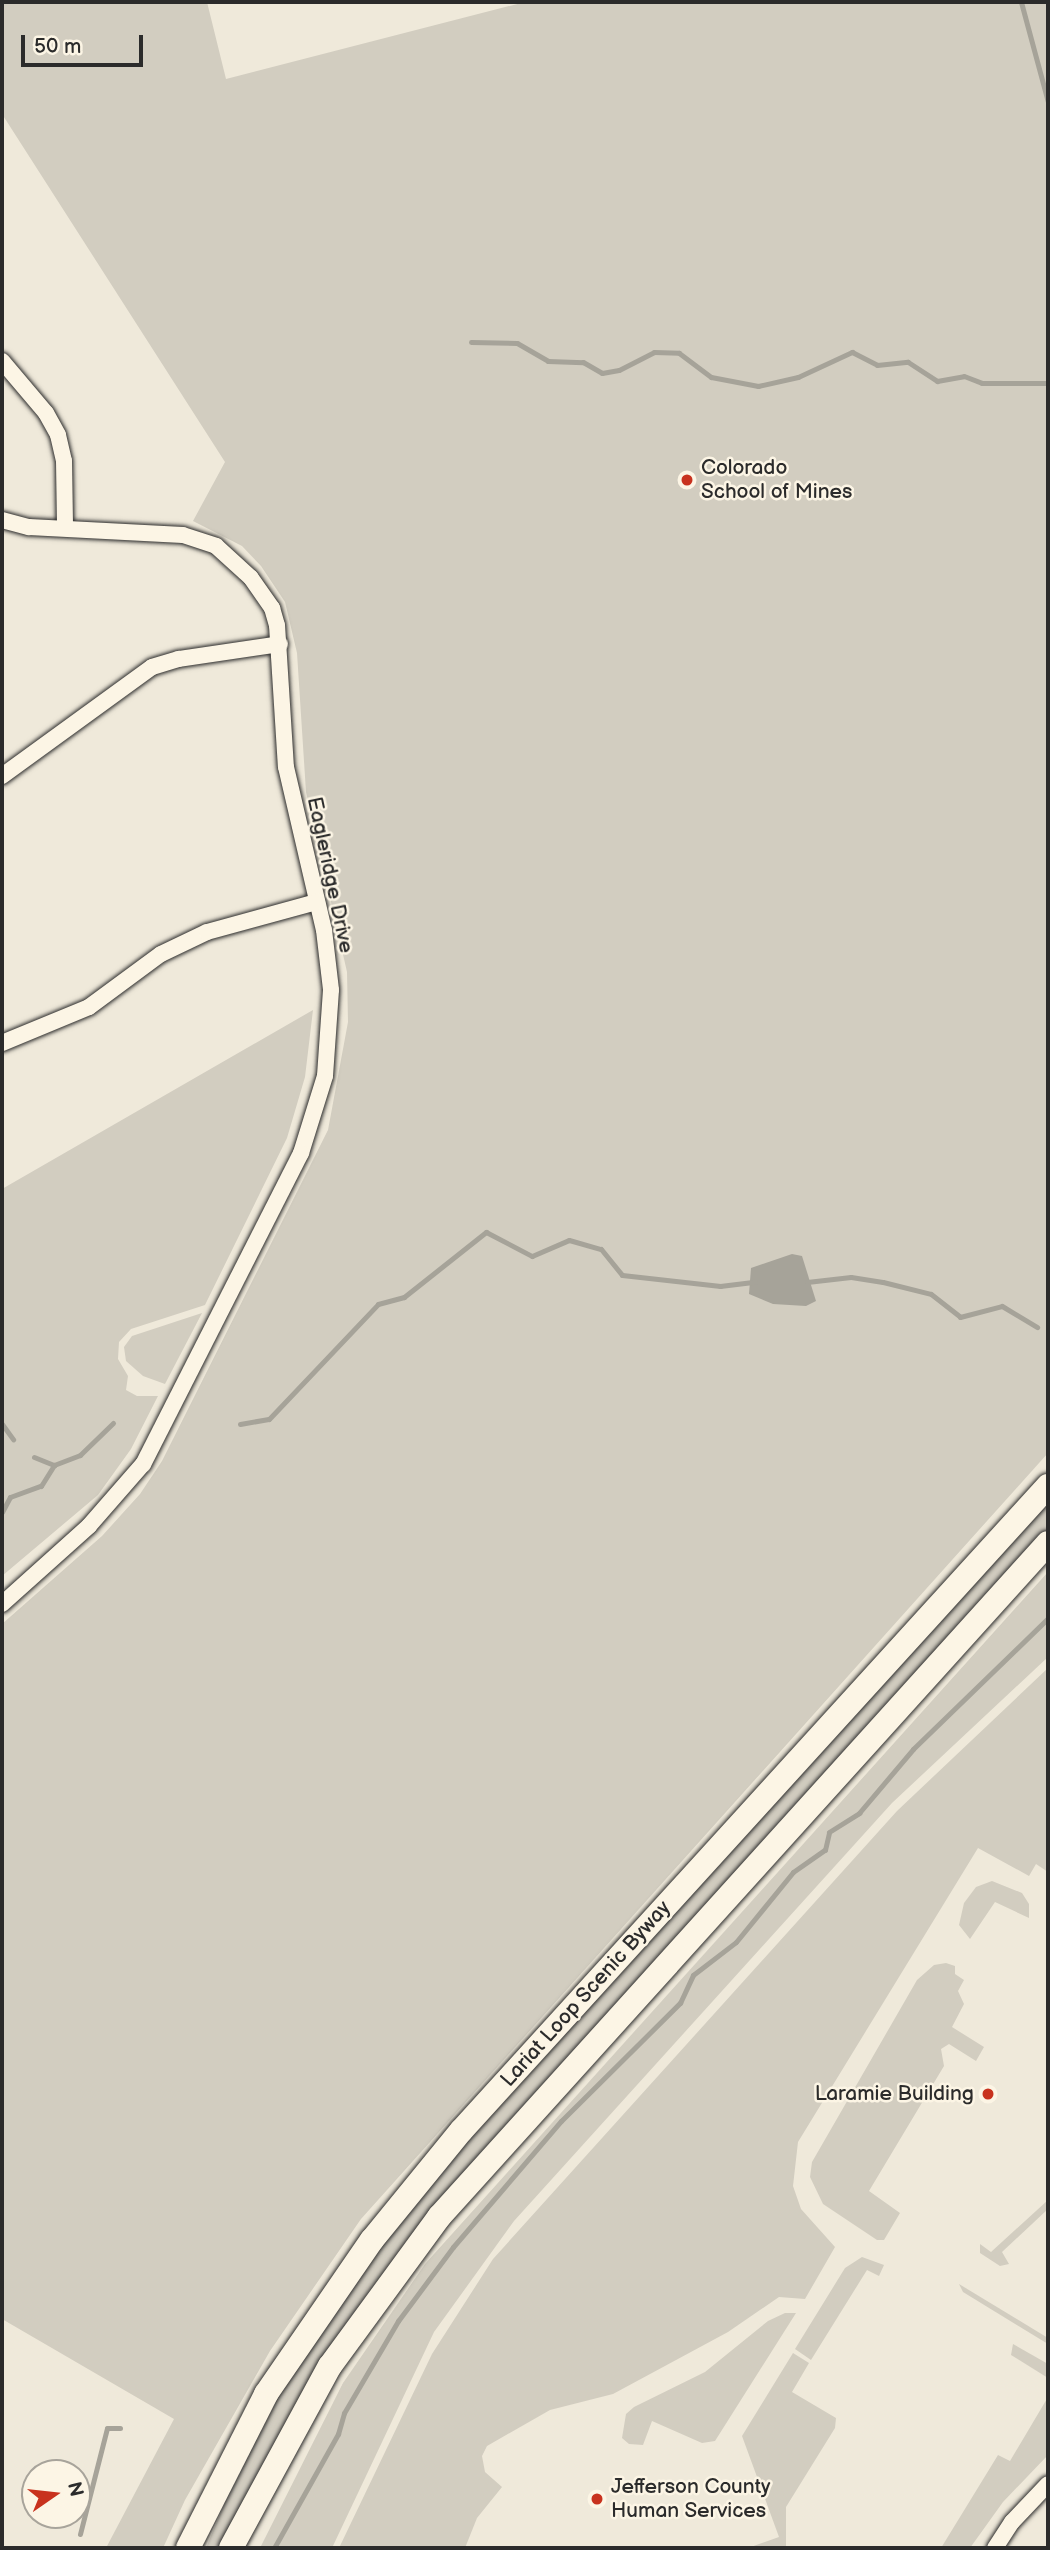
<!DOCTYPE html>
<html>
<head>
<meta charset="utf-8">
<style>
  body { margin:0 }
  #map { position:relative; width:1050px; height:2550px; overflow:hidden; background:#efe9da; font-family:"Balsamiq Sans",sans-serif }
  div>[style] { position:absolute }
  .green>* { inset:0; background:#d2cdc0 }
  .water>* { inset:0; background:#a6a399 }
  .stream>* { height:5px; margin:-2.5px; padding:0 2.5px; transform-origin:2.5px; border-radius:2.5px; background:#a6a399 }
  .roads { filter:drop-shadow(0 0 2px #2b2b2b) drop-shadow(0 0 2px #2b2b2b) }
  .minor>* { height:16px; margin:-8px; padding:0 8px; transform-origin:8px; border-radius:8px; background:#fcf5e5 }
  .trunk>* { height:24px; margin:-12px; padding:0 12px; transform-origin:12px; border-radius:12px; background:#fcf5e5 }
  .dots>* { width:19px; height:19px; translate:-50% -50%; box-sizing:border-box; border:4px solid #fcf5e5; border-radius:50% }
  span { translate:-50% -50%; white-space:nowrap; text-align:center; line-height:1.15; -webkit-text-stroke:5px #fcf5e5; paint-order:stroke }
  .poi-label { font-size:21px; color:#2b2b2b }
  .left { translate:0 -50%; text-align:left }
  .right { translate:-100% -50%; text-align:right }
  .street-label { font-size:21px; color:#2b2b2b }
  .frame { position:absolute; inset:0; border:4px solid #2b2b2b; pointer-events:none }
  .north { position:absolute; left:21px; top:2459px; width:70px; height:70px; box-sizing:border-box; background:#fcf5e5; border:2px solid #a8a49b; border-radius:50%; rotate:76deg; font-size:19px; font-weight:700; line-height:28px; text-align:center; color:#2b2b2b }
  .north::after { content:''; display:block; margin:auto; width:24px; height:32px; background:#c8321e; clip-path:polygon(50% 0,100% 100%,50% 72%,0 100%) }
  .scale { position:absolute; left:21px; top:35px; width:122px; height:32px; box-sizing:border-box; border:4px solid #2b2b2b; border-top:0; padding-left:9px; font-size:21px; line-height:24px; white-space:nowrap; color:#2b2b2b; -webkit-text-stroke:5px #fcf5e5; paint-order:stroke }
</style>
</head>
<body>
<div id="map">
  <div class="green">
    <div style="clip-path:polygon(2px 2px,207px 2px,226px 79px,525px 2px,1048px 2px,1048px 1453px,361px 2219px,270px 2351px,185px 2500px,163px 2548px,106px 2548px,174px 2419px,2px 2319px,2px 1624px,102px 1536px,140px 1494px,162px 1461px,328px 1130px,348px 1022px,347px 972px,306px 792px,297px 653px,285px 602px,261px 566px,242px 546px,193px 521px,225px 462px,2px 114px)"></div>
    <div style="clip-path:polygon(313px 1010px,305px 1077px,287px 1138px,205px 1305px,131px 1329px,119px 1342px,118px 1359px,128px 1376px,126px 1390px,137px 1396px,158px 1396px,131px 1449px,98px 1495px,2px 1576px,2px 1189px)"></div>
    <div style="clip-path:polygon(202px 1313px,165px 1384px,143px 1376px,126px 1361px,124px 1347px,132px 1336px)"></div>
    <div style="clip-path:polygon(1048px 1498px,1048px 1531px,440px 2205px,222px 2548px,206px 2548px,253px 2435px,318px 2328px,425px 2189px)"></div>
    <div style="clip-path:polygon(1048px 1572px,1048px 1657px,892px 1803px,514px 2221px,434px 2332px,332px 2548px,260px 2548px,343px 2383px,425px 2264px)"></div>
    <div style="clip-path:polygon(1048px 1668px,1048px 1872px,1036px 1864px,1029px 1876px,978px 1848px,798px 2142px,793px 2186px,801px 2209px,835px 2247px,805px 2299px,779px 2297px,728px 2332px,613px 2394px,550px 2410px,487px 2446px,482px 2456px,485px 2472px,502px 2487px,477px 2518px,465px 2548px,339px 2548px,432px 2354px,493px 2259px,897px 1811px)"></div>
    <div style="clip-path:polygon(992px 1881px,1022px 1893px,1029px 1904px,1029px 1918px,995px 1902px,970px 1939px,959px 1925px,964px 1903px,976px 1887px)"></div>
    <div style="clip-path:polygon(946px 1963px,955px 1966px,955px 1974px,964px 1980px,958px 1991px,964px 2004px,952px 2027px,984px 2047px,976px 2061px,949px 2044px,941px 2049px,944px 2066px,869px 2191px,900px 2213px,884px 2240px,877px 2240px,823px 2204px,810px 2177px,812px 2162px,917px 1980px,934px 1965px)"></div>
    <div style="clip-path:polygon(1048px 2200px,1048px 2209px,1002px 2252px,1009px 2264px,1000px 2266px,980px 2253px,980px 2244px,991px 2252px)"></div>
    <div style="clip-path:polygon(862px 2257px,884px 2265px,879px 2276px,867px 2270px,811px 2360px,795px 2349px,845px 2268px)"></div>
    <div style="clip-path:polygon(959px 2284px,1048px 2338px,1048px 2344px,963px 2292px)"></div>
    <div style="clip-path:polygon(785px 2313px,796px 2313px,715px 2441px,702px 2443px,652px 2421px,643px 2445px,629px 2444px,622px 2438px,626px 2414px,634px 2407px,705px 2372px,768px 2321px)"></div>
    <div style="clip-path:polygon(1013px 2344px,1048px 2364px,1048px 2378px,1011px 2355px)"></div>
    <div style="clip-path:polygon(793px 2353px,809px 2363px,792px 2392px,836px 2418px,835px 2428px,786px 2507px,786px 2548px,748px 2548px,779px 2537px,742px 2436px)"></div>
    <div style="clip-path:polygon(1048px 2397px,1048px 2455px,1003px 2502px,970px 2548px,941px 2548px,998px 2455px,1010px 2461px)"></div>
  </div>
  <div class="water">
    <div style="clip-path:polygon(792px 1254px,802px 1256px,816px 1301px,806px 1306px,773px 1304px,749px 1294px,751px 1268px)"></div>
  </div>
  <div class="stream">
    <div style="left:1021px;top:2px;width:104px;rotate:74.9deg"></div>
    <div style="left:471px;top:342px;width:46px;rotate:1.2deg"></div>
    <div style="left:517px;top:343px;width:36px;rotate:30deg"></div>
    <div style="left:548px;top:361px;width:35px;rotate:2deg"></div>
    <div style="left:583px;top:362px;width:22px;rotate:30deg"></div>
    <div style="left:602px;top:373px;width:17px;rotate:-10deg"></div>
    <div style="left:619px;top:370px;width:39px;rotate:-27deg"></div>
    <div style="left:654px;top:352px;width:25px;rotate:2deg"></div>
    <div style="left:679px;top:353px;width:40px;rotate:37deg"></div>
    <div style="left:711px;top:377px;width:48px;rotate:10.8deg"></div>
    <div style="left:758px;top:386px;width:41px;rotate:-12.7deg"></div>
    <div style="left:798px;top:377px;width:60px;rotate:-24.8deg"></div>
    <div style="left:852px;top:352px;width:28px;rotate:27deg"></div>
    <div style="left:877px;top:365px;width:31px;rotate:-6deg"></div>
    <div style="left:908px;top:362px;width:35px;rotate:33deg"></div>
    <div style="left:937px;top:381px;width:27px;rotate:-10deg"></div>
    <div style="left:964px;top:376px;width:19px;rotate:21deg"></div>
    <div style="left:982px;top:383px;width:66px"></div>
    <div style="left:807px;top:1282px;width:44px;rotate:-6.5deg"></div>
    <div style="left:851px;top:1277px;width:32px;rotate:9deg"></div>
    <div style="left:883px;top:1282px;width:49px;rotate:14deg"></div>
    <div style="left:931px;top:1294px;width:37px;rotate:38deg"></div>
    <div style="left:960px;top:1317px;width:43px;rotate:-14.7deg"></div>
    <div style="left:1002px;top:1306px;width:41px;rotate:31deg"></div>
    <div style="left:2px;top:1424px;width:19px;rotate:54deg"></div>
    <div style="left:240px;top:1424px;width:29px;rotate:-10deg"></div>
    <div style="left:269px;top:1419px;width:158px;rotate:-46.5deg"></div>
    <div style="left:378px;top:1304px;width:27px;rotate:-15deg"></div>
    <div style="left:404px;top:1297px;width:105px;rotate:-38.4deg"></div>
    <div style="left:486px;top:1232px;width:52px;rotate:27.6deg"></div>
    <div style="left:532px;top:1256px;width:40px;rotate:-23.4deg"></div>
    <div style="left:569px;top:1240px;width:33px;rotate:16deg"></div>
    <div style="left:601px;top:1249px;width:33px;rotate:51deg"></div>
    <div style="left:622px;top:1275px;width:99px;rotate:6.4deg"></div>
    <div style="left:720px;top:1286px;width:35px;rotate:-7deg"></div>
    <div style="left:34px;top:1457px;width:22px;rotate:22deg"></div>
    <div style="left:2px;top:1512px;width:17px;rotate:-62deg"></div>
    <div style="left:10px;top:1497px;width:33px;rotate:-20deg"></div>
    <div style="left:41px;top:1486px;width:25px;rotate:-58deg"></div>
    <div style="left:54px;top:1465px;width:28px;rotate:-21deg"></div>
    <div style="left:80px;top:1455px;width:46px;rotate:-44.1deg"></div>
    <div style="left:80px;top:2534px;width:109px;rotate:-75.7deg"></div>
    <div style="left:107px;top:2428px;width:13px"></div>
    <div style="left:274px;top:2548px;width:131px;rotate:-60.7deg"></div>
    <div style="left:338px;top:2434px;width:22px;rotate:-74deg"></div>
    <div style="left:344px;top:2413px;width:107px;rotate:-59.6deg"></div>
    <div style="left:398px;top:2321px;width:92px;rotate:-53.4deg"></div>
    <div style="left:453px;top:2247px;width:166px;rotate:-49.4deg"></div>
    <div style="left:561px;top:2121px;width:168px;rotate:-44.8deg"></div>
    <div style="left:680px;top:2003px;width:31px;rotate:-65deg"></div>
    <div style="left:693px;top:1975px;width:54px;rotate:-37.5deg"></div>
    <div style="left:736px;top:1942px;width:90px;rotate:-50.8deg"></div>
    <div style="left:793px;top:1872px;width:39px;rotate:-35deg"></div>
    <div style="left:825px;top:1850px;width:18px;rotate:-77deg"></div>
    <div style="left:829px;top:1832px;width:36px;rotate:-32deg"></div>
    <div style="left:859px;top:1813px;width:84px;rotate:-49.8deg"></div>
    <div style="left:913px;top:1749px;width:188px;rotate:-44.1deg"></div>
  </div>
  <div class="roads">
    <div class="minor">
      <div style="left:2px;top:361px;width:68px;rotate:49.8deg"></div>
      <div style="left:46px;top:413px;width:25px;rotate:61deg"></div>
      <div style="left:58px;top:435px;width:27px;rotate:77deg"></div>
      <div style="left:64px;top:461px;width:67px;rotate:89.1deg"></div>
      <div style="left:2px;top:520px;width:28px;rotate:15deg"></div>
      <div style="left:29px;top:527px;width:154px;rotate:3deg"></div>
      <div style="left:183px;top:535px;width:35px;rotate:18deg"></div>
      <div style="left:216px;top:546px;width:47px;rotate:42.4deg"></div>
      <div style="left:251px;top:578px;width:37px;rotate:55deg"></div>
      <div style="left:272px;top:608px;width:18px;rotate:74deg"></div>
      <div style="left:277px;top:625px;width:142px;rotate:86.4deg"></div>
      <div style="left:286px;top:767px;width:167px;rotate:76.9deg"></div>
      <div style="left:324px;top:930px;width:60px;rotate:83.3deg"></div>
      <div style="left:331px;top:990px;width:86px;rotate:94deg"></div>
      <div style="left:325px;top:1076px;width:81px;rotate:107.3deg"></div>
      <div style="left:301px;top:1153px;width:349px;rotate:116.9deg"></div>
      <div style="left:143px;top:1464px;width:82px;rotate:131.1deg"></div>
      <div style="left:89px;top:1526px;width:117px;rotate:138.1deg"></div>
      <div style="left:2px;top:776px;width:185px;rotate:-36deg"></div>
      <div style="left:152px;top:667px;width:28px;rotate:-17deg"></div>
      <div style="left:179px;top:659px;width:102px;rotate:-8.4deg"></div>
      <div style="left:2px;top:1043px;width:94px;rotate:-22.5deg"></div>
      <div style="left:89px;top:1007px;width:89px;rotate:-36.4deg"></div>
      <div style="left:161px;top:954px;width:51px;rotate:-25.6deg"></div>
      <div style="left:207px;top:932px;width:114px;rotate:-15.3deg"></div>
      <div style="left:995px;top:2548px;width:31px;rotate:-57deg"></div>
      <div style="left:1012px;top:2522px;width:52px;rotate:-46.5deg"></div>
    </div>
    <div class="trunk">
      <div style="left:188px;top:2548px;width:173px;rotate:-63.1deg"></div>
      <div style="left:266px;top:2394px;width:187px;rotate:-55.5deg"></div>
      <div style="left:372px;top:2240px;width:141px;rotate:-50.8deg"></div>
      <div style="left:461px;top:2131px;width:872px;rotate:-47.7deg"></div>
      <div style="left:231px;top:2548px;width:207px;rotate:-61.5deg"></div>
      <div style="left:330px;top:2366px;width:185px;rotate:-53.8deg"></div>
      <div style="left:439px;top:2217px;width:908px;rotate:-47.9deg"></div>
    </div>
  </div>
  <div class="dots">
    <div style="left:687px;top:480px;background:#c8321e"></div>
    <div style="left:988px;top:2094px;background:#c8321e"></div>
    <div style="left:597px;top:2499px;background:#c8321e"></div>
  </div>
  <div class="poi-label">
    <span class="left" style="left:701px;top:480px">Colorado<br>School of Mines</span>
    <span class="right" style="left:974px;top:2094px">Laramie Building</span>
    <span class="left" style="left:611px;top:2499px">Jefferson County<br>Human Services</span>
  </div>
  <div class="street-label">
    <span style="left:330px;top:875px;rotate:78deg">Eagleridge Drive</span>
    <span style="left:586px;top:1994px;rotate:-48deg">Lariat Loop Scenic Byway</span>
  </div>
  <div class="frame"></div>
  <div class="north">N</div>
  <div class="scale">50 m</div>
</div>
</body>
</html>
